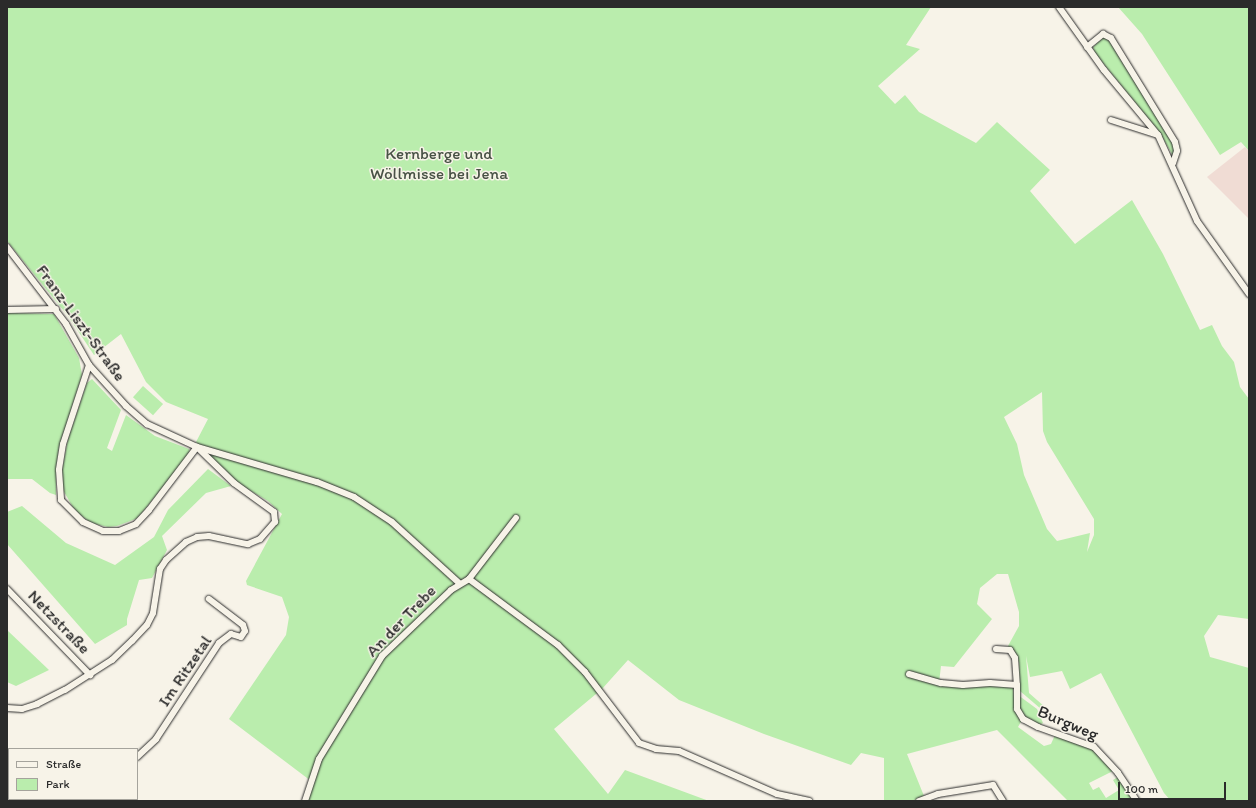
<!DOCTYPE html>
<html>
<head>
<meta charset="utf-8">
<style>
  body { margin:0 }
  #map { position:relative; width:1256px; height:808px; overflow:hidden; background:#f7f3e8; font-family:Itim,sans-serif }
  div>[style] { position:absolute }
  .built>* { inset:0; background:#f0dcd4 }
  .green>* { inset:0; background:#baedad; transform-origin:0 0 }
  .roads { filter:drop-shadow(0 0 1px #2b2b2b) drop-shadow(0 0 1px #2b2b2b) }
  .street>* { height:6px; margin:-3px; padding:0 3px; transform-origin:3px; border-radius:3px; background:#f7f3e8 }
  span { translate:-50% -50%; white-space:nowrap; text-align:center; line-height:1.15; -webkit-text-stroke:3px #f7f3e8; paint-order:stroke }
  .park-label { font-size:17px; color:#485245 }
  .street-label { font-size:17px; color:#2b2b2b }
  .frame { position:absolute; inset:0; border:8px solid #2b2b2b; pointer-events:none }
  .legend { position:absolute; left:8px; top:748px; width:130px; height:52px; box-sizing:border-box; background:#f7f3e8; border:1px solid #a5a39c; margin:0; padding:5px 7px; list-style:none; font-size:12px; color:#2b2b2b }
  .legend li { display:flex; align-items:center; gap:8px; height:20px }
  .legend b { width:20px; border:1px solid #a5a39c }
  .scale { position:absolute; left:1118px; top:782px; width:108px; height:18px; box-sizing:border-box; border:2px solid #2b2b2b; border-top:0; padding-left:5px; font-size:12px; line-height:14px; white-space:nowrap; color:#2b2b2b; -webkit-text-stroke:3px #f7f3e8; paint-order:stroke }
</style>
</head>
<body>
<div id="map">
  <div class="built">
    <div style="clip-path:polygon(1245px 147px,1249px 151px,1249px 219px,1207px 177px)"></div>
  </div>
  <div class="green">
    <div style="clip-path:polygon(evenodd,7px 7px,931px 7px,906px 45px,920px 49px,878px 86px,895px 104px,905px 95px,919px 112px,976px 143px,997px 122px,1050px 170px,1030px 191px,1075px 244px,1132px 200px,1163px 254px,1200px 330px,1212px 325px,1222px 346px,1234px 362px,1240px 387px,1249px 399px,1249px 619px,1218px 615px,1204px 636px,1210px 657px,1249px 668px,1249px 801px,1171px 801px,1164px 793px,1101px 673px,1070px 689px,1062px 671px,1030px 677px,1026px 656px,1029px 693px,1045px 707px,1041px 709px,1020px 691px,1019px 663px,1008px 646px,1019px 626px,1019px 612px,1008px 574px,997px 574px,980px 588px,977px 604px,992px 619px,954px 667px,941px 666px,939px 683px,1013px 687px,1015px 709px,1022px 720px,1018px 727px,1044px 746px,1051px 744px,1055px 735px,1093px 749px,1113px 771px,1089px 783px,1093px 790px,1099px 787px,1106px 798px,1119px 790px,1113px 780px,1118px 777px,1135px 801px,1068px 801px,997px 730px,907px 754px,924px 796px,912px 801px,884px 801px,884px 758px,861px 753px,851px 765px,764px 734px,679px 700px,628px 660px,602px 689px,554px 729px,608px 794px,625px 770px,709px 801px,305px 801px,311px 781px,229px 719px,286px 635px,289px 617px,282px 597px,247px 585px,246px 581px,282px 514px,268px 501px,234px 481px,196px 442px,208px 419px,166px 402px,146px 382px,121px 334px,94px 355px,68px 316px,7px 241px,7px 7px,1042px 392px,1043px 431px,1047px 442px,1094px 519px,1094px 535px,1087px 552px,1090px 533px,1057px 541px,1047px 529px,1024px 475px,1017px 444px,1004px 417px,1042px 392px)"></div>
    <div style="clip-path:polygon(1118px 7px,1249px 7px,1249px 151px,1241px 142px,1220px 155px,1142px 34px)"></div>
    <div style="clip-path:polygon(1103px 37px,1107px 37px,1175px 147px,1173px 156px,1160px 133px,1094px 52px,1093px 47px)"></div>
    <div style="clip-path:polygon(7px 313px,54px 314px,79px 358px,82px 375px,59px 449px,56px 468px,56px 495px,50px 493px,32px 479px,7px 479px)"></div>
    <div style="clip-path:polygon(92px 379px,121px 410px,107px 448px,112px 451px,126px 415px,155px 436px,189px 449px,190px 453px,138px 518px,117px 526px,108px 527px,91px 523px,75px 511px,63px 490px,62px 471px,68px 439px,87px 383px)"></div>
    <div style="left:143px;top:386px;width:27px;height:15px;rotate:42deg"></div>
    <div style="clip-path:polygon(208px 469px,231px 486px,206px 493px,162px 536px,167px 550px,152px 578px,139px 580px,127px 619px,127px 625px,95px 644px,7px 544px,7px 512px,22px 506px,66px 543px,115px 565px,154px 537px,168px 510px)"></div>
    <div style="clip-path:polygon(7px 630px,49px 670px,16px 686px,7px 682px)"></div>
    <div style="clip-path:polygon(1018px 695px,1037px 709px,1043px 723px,1039px 725px,1025px 718px,1019px 708px)"></div>
  </div>
  <div class="roads">
    <div class="street">
      <div style="left:1059px;top:7px;width:77px;rotate:54.5deg"></div>
      <div style="left:1104px;top:70px;width:85px;rotate:50.3deg"></div>
      <div style="left:1158px;top:135px;width:94px;rotate:65.6deg"></div>
      <div style="left:1197px;top:221px;width:90px;rotate:54.5deg"></div>
      <div style="left:1087px;top:47px;width:21px;rotate:-39deg"></div>
      <div style="left:1103px;top:34px;width:9px;rotate:27deg"></div>
      <div style="left:1111px;top:38px;width:122px;rotate:58.4deg"></div>
      <div style="left:1175px;top:142px;width:9px;rotate:77deg"></div>
      <div style="left:1177px;top:151px;width:13px;rotate:108deg"></div>
      <div style="left:1111px;top:120px;width:49px;rotate:17.7deg"></div>
      <div style="left:7px;top:247px;width:97px;rotate:52.5deg"></div>
      <div style="left:66px;top:324px;width:47px;rotate:60.7deg"></div>
      <div style="left:89px;top:365px;width:55px;rotate:47.9deg"></div>
      <div style="left:126px;top:406px;width:28px;rotate:41deg"></div>
      <div style="left:147px;top:424px;width:55px;rotate:24.7deg"></div>
      <div style="left:197px;top:447px;width:125px;rotate:16.3deg"></div>
      <div style="left:317px;top:482px;width:40px;rotate:22deg"></div>
      <div style="left:354px;top:497px;width:45px;rotate:33.3deg"></div>
      <div style="left:392px;top:522px;width:91px;rotate:42.3deg"></div>
      <div style="left:7px;top:310px;width:49px;rotate:-1.2deg"></div>
      <div style="left:89px;top:365px;width:83px;rotate:108.2deg"></div>
      <div style="left:63px;top:444px;width:26px;rotate:99deg"></div>
      <div style="left:59px;top:470px;width:30px;rotate:86deg"></div>
      <div style="left:61px;top:500px;width:31px;rotate:45deg"></div>
      <div style="left:83px;top:522px;width:22px;rotate:24deg"></div>
      <div style="left:103px;top:531px;width:16px"></div>
      <div style="left:119px;top:531px;width:18px;rotate:-22deg"></div>
      <div style="left:136px;top:524px;width:19px;rotate:-47deg"></div>
      <div style="left:149px;top:510px;width:79px;rotate:-52.7deg"></div>
      <div style="left:469px;top:579px;width:111px;rotate:36.6deg"></div>
      <div style="left:558px;top:645px;width:38px;rotate:45deg"></div>
      <div style="left:585px;top:672px;width:89px;rotate:52.7deg"></div>
      <div style="left:639px;top:743px;width:18px;rotate:19deg"></div>
      <div style="left:656px;top:749px;width:23px;rotate:5deg"></div>
      <div style="left:679px;top:751px;width:107px;rotate:23.7deg"></div>
      <div style="left:777px;top:794px;width:33px;rotate:12deg"></div>
      <div style="left:7px;top:589px;width:120px;rotate:46deg"></div>
      <div style="left:996px;top:649px;width:14px;rotate:4deg"></div>
      <div style="left:1010px;top:650px;width:9px;rotate:58deg"></div>
      <div style="left:1015px;top:658px;width:27px;rotate:86deg"></div>
      <div style="left:909px;top:674px;width:33px;rotate:16deg"></div>
      <div style="left:941px;top:683px;width:22px;rotate:5deg"></div>
      <div style="left:963px;top:685px;width:27px;rotate:-4deg"></div>
      <div style="left:990px;top:683px;width:27px;rotate:4deg"></div>
      <div style="left:1017px;top:685px;width:24px;rotate:90deg"></div>
      <div style="left:1017px;top:709px;width:12px;rotate:59deg"></div>
      <div style="left:1023px;top:719px;width:17px;rotate:28deg"></div>
      <div style="left:1038px;top:727px;width:59px;rotate:19.7deg"></div>
      <div style="left:1094px;top:747px;width:35px;rotate:47deg"></div>
      <div style="left:1118px;top:773px;width:34px;rotate:56deg"></div>
      <div style="left:7px;top:708px;width:15px;rotate:4deg"></div>
      <div style="left:22px;top:709px;width:16px;rotate:-18deg"></div>
      <div style="left:37px;top:704px;width:31px;rotate:-27deg"></div>
      <div style="left:65px;top:690px;width:56px;rotate:-32.6deg"></div>
      <div style="left:112px;top:660px;width:28px;rotate:-44deg"></div>
      <div style="left:132px;top:641px;width:22px;rotate:-47deg"></div>
      <div style="left:147px;top:625px;width:13px;rotate:-63deg"></div>
      <div style="left:153px;top:613px;width:45px;rotate:-81deg"></div>
      <div style="left:160px;top:569px;width:11px;rotate:-56deg"></div>
      <div style="left:166px;top:560px;width:27px;rotate:-42deg"></div>
      <div style="left:186px;top:542px;width:12px;rotate:-24deg"></div>
      <div style="left:197px;top:537px;width:12px;rotate:-5deg"></div>
      <div style="left:209px;top:536px;width:40px;rotate:12deg"></div>
      <div style="left:248px;top:544px;width:13px;rotate:-23deg"></div>
      <div style="left:260px;top:539px;width:23px;rotate:-49deg"></div>
      <div style="left:275px;top:522px;width:10px;rotate:-96deg"></div>
      <div style="left:274px;top:512px;width:49px;rotate:-144.1deg"></div>
      <div style="left:234px;top:483px;width:52px;rotate:-135.8deg"></div>
      <div style="left:137px;top:757px;width:26px;rotate:-43deg"></div>
      <div style="left:156px;top:739px;width:115px;rotate:-56.7deg"></div>
      <div style="left:219px;top:643px;width:15px;rotate:-37deg"></div>
      <div style="left:231px;top:634px;width:10px;rotate:17deg"></div>
      <div style="left:241px;top:637px;width:7px;rotate:-56deg"></div>
      <div style="left:245px;top:631px;width:6px;rotate:-108deg"></div>
      <div style="left:243px;top:625px;width:43px;rotate:-142.6deg"></div>
      <div style="left:81px;top:801px;width:3px;rotate:-45deg"></div>
      <div style="left:305px;top:801px;width:44px;rotate:-71.6deg"></div>
      <div style="left:319px;top:759px;width:121px;rotate:-58.5deg"></div>
      <div style="left:382px;top:656px;width:95px;rotate:-43.7deg"></div>
      <div style="left:451px;top:590px;width:21px;rotate:-31deg"></div>
      <div style="left:469px;top:579px;width:77px;rotate:-52.4deg"></div>
      <div style="left:919px;top:801px;width:20px;rotate:-20deg"></div>
      <div style="left:938px;top:794px;width:56px;rotate:-9.3deg"></div>
      <div style="left:993px;top:785px;width:19px;rotate:58deg"></div>
    </div>
  </div>
  <div class="park-label">
    <span style="left:439px;top:164px">Kernberge und<br>Wöllmisse bei Jena</span>
  </div>
  <div class="street-label">
    <span style="left:81px;top:323px;rotate:54deg">Franz-Liszt-Straße</span>
    <span style="left:401px;top:621px;rotate:-46deg">An der Trebe</span>
    <span style="left:59px;top:622px;rotate:46deg">Netzstraße</span>
    <span style="left:185px;top:671px;rotate:-56deg">Im Ritzetal</span>
    <span style="left:1068px;top:723px;rotate:23deg">Burgweg</span>
  </div>
  <div class="frame"></div>
  <ul class="legend">
  <li><b style="height:5px;background:#f7f3e8"></b>Straße</li>
  <li><b style="height:11px;background:#baedad"></b>Park</li>
  </ul>
  <div class="scale">100 m</div>
</div>
</body>
</html>
